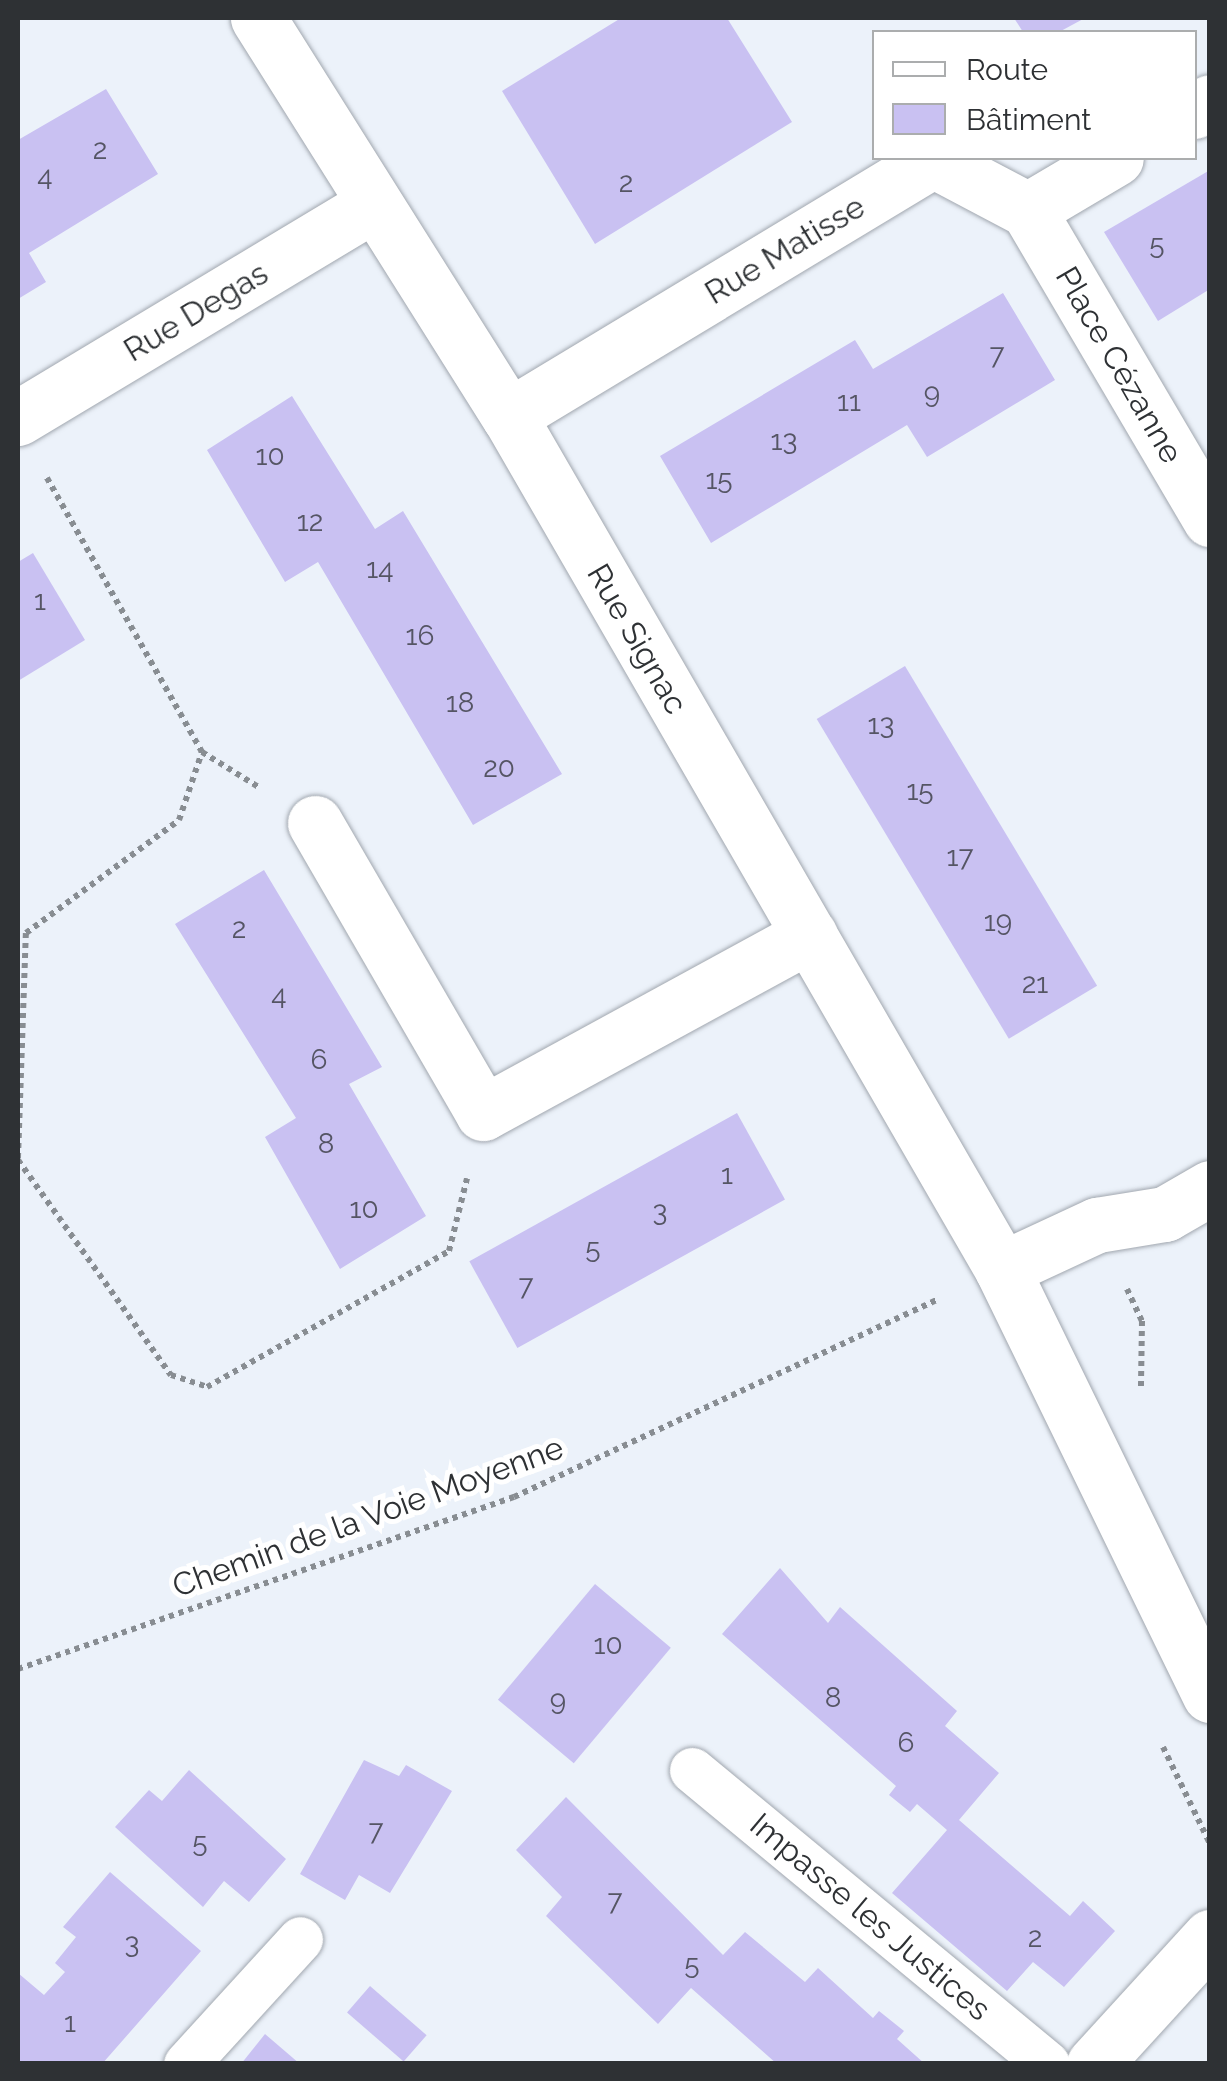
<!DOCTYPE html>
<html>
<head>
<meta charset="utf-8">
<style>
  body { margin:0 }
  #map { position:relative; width:1227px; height:2081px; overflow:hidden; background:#ecf2fa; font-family:Raleway,sans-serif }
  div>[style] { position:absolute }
  .building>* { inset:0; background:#c9c1f2; transform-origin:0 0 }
  .path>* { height:6px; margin-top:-3px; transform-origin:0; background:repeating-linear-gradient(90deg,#888d92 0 5px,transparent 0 10px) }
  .roads { filter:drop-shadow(0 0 2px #a1a7af) drop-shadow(0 0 2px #a1a7af) }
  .service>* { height:45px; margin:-22.5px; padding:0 22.5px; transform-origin:22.5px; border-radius:22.5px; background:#fff }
  .minor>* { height:55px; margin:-27.5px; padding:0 27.5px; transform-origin:27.5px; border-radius:27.5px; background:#fff }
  span { translate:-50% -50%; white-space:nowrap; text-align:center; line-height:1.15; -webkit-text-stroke:10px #fff; paint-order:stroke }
  .number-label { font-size:28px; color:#555564 }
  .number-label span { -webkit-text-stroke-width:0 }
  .street-label { font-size:32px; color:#2e3134 }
  .frame { position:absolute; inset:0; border:20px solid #2e3134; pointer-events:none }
  .legend { position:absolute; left:872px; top:30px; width:325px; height:130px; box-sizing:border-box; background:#fff; border:2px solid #abadae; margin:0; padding:12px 18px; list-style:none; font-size:30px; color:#2e3134 }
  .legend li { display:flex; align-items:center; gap:20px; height:50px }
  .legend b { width:50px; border:2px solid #abadae }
</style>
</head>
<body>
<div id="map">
  <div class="building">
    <div style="clip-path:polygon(621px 18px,727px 18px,792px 122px,595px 244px,502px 91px)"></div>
    <div style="clip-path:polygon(1014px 18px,1085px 18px,1059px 32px,1023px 32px)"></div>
    <div style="clip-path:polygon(106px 89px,158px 174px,29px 253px,46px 282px,18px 299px,18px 140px)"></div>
    <div style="clip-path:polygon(1210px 170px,1210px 289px,1158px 321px,1104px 232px)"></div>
    <div style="clip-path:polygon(1003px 293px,1055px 380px,927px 457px,907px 425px,711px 543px,660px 456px,855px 340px,873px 369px)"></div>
    <div style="clip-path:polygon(292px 396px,375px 529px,403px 511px,562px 774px,473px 825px,318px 562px,285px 582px,207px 450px)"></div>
    <div style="clip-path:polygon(33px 553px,85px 640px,18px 681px,18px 562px)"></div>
    <div style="left:905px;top:666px;width:373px;height:103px;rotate:59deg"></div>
    <div style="clip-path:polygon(264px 870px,382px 1067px,349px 1084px,426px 1216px,340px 1269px,265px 1137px,296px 1118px,175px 924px)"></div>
    <div style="left:737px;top:1113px;width:99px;height:306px;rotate:61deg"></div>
    <div style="clip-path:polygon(780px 1568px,828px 1623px,840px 1607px,957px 1711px,945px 1726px,999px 1773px,959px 1820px,1070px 1916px,1083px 1901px,1115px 1931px,1064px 1987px,1033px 1962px,1007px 1991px,892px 1893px,947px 1830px,917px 1804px,910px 1812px,889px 1795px,896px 1786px,722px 1634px)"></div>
    <div style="left:595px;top:1584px;width:99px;height:151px;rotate:40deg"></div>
    <div style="clip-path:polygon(364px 1760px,399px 1776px,406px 1765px,452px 1791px,390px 1893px,359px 1875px,345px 1900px,300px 1874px)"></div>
    <div style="clip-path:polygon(189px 1770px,286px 1859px,249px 1902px,224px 1881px,203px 1907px,115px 1827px,149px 1790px,162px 1801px)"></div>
    <div style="clip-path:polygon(566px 1797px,723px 1955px,745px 1932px,805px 1982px,818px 1968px,873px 2018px,879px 2011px,904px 2031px,897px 2039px,925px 2064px,777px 2064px,691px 1988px,658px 2024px,546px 1916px,562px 1897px,516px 1850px)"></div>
    <div style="clip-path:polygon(110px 1872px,201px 1951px,102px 2064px,18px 2064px,18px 1973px,44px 1995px,65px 1972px,55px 1963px,76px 1937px,63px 1927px)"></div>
    <div style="left:370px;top:1986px;width:75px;height:35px;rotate:41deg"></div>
    <div style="clip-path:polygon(265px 2034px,300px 2064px,241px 2064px)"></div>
  </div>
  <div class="path">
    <div style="left:202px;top:752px;width:68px;rotate:31.8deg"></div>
    <div style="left:18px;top:1158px;width:225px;rotate:-88deg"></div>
    <div style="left:26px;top:933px;width:190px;rotate:-36.4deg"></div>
    <div style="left:179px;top:820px;width:72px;rotate:-71.3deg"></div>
    <div style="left:202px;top:752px;width:315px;rotate:-119.5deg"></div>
    <div style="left:18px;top:1160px;width:264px;rotate:54.6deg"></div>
    <div style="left:171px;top:1375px;width:38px;rotate:18deg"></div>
    <div style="left:207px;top:1387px;width:278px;rotate:-29.3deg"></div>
    <div style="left:449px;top:1251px;width:75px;rotate:-76.1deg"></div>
    <div style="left:1127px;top:1289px;width:35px;rotate:65deg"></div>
    <div style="left:1142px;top:1321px;width:67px;rotate:90.9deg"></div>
    <div style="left:18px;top:1669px;width:525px;rotate:-19.13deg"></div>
    <div style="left:514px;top:1497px;width:468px;rotate:-25deg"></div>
    <div style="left:1163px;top:1747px;width:108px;rotate:64.1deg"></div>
  </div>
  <div class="roads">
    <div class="service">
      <div style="left:692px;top:1770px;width:461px;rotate:39.6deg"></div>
      <div style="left:186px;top:2064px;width:169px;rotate:-47.6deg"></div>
    </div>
    <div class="minor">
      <div style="left:258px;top:18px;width:471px;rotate:57.8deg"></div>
      <div style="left:509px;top:416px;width:985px;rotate:59.97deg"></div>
      <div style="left:1002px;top:1269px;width:474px;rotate:64deg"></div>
      <div style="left:1194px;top:111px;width:18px;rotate:-29deg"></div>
      <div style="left:1028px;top:210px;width:359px;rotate:59.5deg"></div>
      <div style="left:509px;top:416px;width:495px;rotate:-31.1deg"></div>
      <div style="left:933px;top:160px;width:107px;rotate:27.8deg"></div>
      <div style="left:1028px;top:210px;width:102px;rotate:-30.6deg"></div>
      <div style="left:18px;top:418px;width:414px;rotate:-31deg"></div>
      <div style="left:315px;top:823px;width:335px;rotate:59.9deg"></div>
      <div style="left:483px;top:1113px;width:372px;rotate:-28.6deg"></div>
      <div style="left:1002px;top:1269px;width:105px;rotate:-24.9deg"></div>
      <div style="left:1097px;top:1225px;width:69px;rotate:-9.2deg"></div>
      <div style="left:1165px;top:1214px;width:52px;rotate:-30deg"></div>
      <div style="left:1094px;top:2064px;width:172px;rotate:-47.6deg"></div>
    </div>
  </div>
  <div class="number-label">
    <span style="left:100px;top:150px">2</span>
    <span style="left:45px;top:176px">4</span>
    <span style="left:626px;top:183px">2</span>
    <span style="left:1157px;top:245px">5</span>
    <span style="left:997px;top:355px">7</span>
    <span style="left:932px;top:394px">9</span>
    <span style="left:849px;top:402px">11</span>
    <span style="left:784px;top:441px">13</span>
    <span style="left:270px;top:456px">10</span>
    <span style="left:719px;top:480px">15</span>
    <span style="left:310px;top:522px">12</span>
    <span style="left:380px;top:569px">14</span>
    <span style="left:40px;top:601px">1</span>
    <span style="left:420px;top:636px">16</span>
    <span style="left:460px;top:703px">18</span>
    <span style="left:881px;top:725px">13</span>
    <span style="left:499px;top:768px">20</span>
    <span style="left:920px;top:791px">15</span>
    <span style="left:960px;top:857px">17</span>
    <span style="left:998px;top:922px">19</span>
    <span style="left:239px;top:929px">2</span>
    <span style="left:1035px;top:984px">21</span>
    <span style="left:279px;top:995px">4</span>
    <span style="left:319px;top:1060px">6</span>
    <span style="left:326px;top:1144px">8</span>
    <span style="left:727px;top:1175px">1</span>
    <span style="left:364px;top:1209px">10</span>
    <span style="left:660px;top:1212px">3</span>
    <span style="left:593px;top:1249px">5</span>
    <span style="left:526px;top:1286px">7</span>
    <span style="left:608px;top:1645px">10</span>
    <span style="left:833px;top:1698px">8</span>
    <span style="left:558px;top:1701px">9</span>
    <span style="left:906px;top:1743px">6</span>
    <span style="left:376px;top:1831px">7</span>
    <span style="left:200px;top:1843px">5</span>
    <span style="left:615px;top:1901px">7</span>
    <span style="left:1035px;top:1938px">2</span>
    <span style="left:132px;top:1944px">3</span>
    <span style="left:692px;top:1965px">5</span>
    <span style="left:70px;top:2023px">1</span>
  </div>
  <div class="street-label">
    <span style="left:785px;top:250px;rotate:-31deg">Rue Matisse</span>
    <span style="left:196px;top:312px;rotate:-31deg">Rue Degas</span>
    <span style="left:1119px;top:365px;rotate:60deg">Place Cézanne</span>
    <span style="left:637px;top:639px;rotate:60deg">Rue Signac</span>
    <span style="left:368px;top:1517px;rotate:-20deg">Chemin de la Voie Moyenne</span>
    <span style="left:870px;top:1917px;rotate:40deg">Impasse les Justices</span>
  </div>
  <div class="frame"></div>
  <ul class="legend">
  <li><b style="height:12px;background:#fff"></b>Route</li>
  <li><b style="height:28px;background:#c9c1f2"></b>Bâtiment</li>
  </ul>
</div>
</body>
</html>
